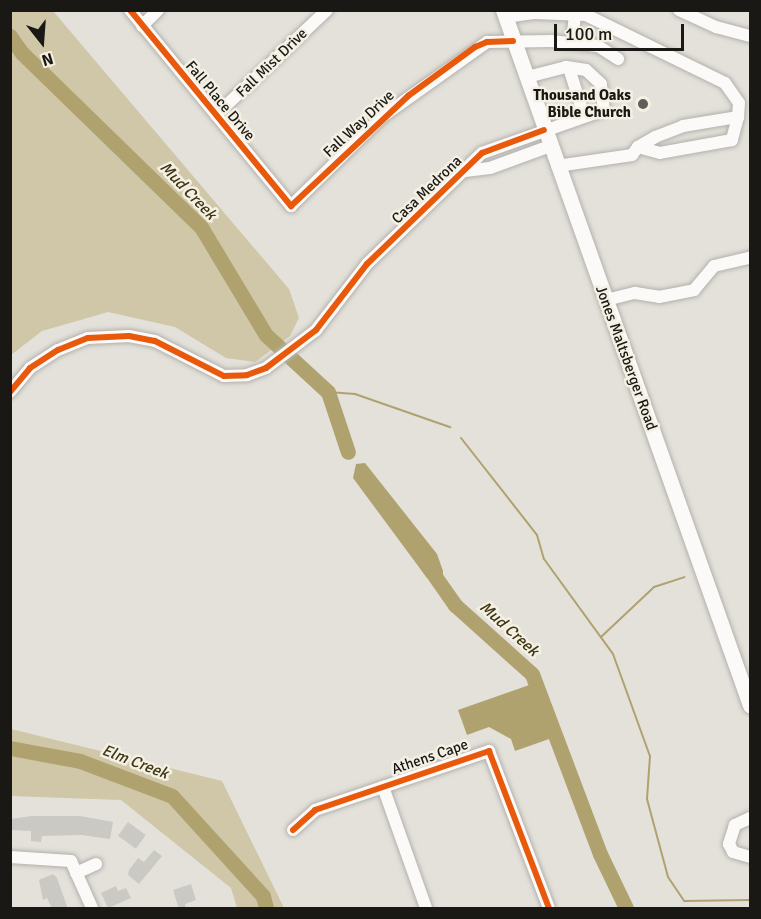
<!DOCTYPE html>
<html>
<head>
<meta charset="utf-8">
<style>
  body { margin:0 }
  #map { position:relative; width:761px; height:919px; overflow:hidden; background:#e3e1da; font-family:Signika,sans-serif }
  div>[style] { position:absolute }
  .green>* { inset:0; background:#cfc7a8 }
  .water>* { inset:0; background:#b0a26e }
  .stream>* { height:2px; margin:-1px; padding:0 1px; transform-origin:1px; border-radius:1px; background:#b0a26e }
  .river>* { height:15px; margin:-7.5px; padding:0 7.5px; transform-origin:7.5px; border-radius:7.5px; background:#b0a26e }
  .building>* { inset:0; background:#cac9c3; transform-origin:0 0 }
  .roads { filter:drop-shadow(0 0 2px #b3b1ac) drop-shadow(0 0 2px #b3b1ac) }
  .minor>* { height:12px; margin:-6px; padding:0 6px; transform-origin:6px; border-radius:6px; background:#fbfaf9 }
  .major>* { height:15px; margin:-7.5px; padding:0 7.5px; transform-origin:7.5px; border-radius:7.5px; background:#fbfaf9 }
  .cycleway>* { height:6px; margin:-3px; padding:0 3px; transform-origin:3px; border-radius:3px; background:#e8590c }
  .dots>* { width:16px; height:16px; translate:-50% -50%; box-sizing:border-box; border:3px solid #f4f0e3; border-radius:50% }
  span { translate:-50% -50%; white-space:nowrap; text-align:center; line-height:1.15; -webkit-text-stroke:5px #f4f0e3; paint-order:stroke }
  .street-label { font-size:15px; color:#1a1814 }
  .poi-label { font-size:15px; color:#1a1814; font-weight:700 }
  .right { translate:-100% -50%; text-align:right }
  .water-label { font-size:16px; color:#3f3616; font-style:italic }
  .frame { position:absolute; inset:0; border:12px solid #1a1814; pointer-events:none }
  .north { position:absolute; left:12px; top:12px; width:60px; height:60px; -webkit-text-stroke:4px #f4f0e3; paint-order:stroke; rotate:163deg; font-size:16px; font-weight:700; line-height:24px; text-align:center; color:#1a1814 }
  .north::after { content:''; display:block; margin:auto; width:21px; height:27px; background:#1a1814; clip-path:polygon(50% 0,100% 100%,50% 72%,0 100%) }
  .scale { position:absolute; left:554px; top:24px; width:130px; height:27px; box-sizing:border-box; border:3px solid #1a1814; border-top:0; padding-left:8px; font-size:18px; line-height:21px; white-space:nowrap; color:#1a1814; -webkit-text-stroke:4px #f4f0e3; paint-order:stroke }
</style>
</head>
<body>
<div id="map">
  <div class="green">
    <div style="clip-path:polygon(11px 10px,53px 11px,289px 289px,299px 318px,290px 336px,255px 362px,226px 358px,175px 327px,108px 312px,42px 331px,11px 355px)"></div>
    <div style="clip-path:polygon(11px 729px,222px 781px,284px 908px,237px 908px,231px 888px,121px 800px,11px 796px)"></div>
  </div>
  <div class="water">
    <div style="clip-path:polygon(365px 463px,437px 554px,443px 571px,443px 579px,436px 584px,427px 578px,353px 478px,356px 464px)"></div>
    <div style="clip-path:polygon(532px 684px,552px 738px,515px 751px,511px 739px,489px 727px,467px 735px,458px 710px)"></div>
  </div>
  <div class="stream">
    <div style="left:328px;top:392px;width:27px;rotate:4deg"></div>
    <div style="left:355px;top:394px;width:101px;rotate:19.2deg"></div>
    <div style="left:461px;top:438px;width:123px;rotate:51.9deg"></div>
    <div style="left:537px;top:535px;width:25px;rotate:74deg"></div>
    <div style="left:544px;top:559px;width:117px;rotate:54deg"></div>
    <div style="left:613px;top:654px;width:109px;rotate:70.1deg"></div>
    <div style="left:650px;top:756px;width:43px;rotate:94deg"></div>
    <div style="left:647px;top:799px;width:81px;rotate:74.9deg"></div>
    <div style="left:668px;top:877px;width:29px;rotate:56deg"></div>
    <div style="left:684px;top:901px;width:66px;rotate:-0.9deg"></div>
    <div style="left:601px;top:637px;width:73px;rotate:-43.3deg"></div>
    <div style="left:654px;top:587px;width:32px;rotate:-18deg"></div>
  </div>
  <div class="river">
    <div style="left:10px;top:36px;width:21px;rotate:55deg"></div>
    <div style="left:22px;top:53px;width:250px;rotate:44.2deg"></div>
    <div style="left:201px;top:227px;width:126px;rotate:59deg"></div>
    <div style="left:266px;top:335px;width:84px;rotate:42.6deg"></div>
    <div style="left:328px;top:392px;width:63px;rotate:71.6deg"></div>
    <div style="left:427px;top:565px;width:49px;rotate:55deg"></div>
    <div style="left:455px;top:605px;width:103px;rotate:41.9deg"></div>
    <div style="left:532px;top:674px;width:192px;rotate:69.3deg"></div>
    <div style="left:600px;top:854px;width:60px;rotate:64.3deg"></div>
    <div style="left:10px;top:748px;width:71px;rotate:10.5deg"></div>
    <div style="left:80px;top:761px;width:98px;rotate:20.8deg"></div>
    <div style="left:172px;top:796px;width:135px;rotate:47.7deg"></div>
    <div style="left:263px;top:896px;width:12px;rotate:76deg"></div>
  </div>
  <div class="building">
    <div style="clip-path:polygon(32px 816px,80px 816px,113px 822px,110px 839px,81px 835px,42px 836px,41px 842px,31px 841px,31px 831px,10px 830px,10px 819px)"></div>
    <div style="left:128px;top:822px;width:22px;height:17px;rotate:36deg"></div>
    <div style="clip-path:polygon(154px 850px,162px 856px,139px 884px,128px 875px,129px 870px,138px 858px,144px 862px)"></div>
    <div style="clip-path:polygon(53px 874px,57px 878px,68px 909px,52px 909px,47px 898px,43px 900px,39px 880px)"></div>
    <div style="clip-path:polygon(191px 884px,196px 900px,185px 904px,186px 909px,179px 909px,173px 890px)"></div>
    <div style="clip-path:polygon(116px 886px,118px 891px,126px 888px,131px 898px,108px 908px,101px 893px)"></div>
  </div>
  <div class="roads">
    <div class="minor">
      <div style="left:130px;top:10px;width:254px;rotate:50.6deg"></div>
      <div style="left:291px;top:206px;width:129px;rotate:-44.4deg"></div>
      <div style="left:383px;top:116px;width:128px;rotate:-35.4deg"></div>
      <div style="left:487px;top:42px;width:64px;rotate:-0.9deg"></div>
      <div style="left:551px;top:41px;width:47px;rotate:6.1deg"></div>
      <div style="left:598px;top:46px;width:24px;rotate:33deg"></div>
      <div style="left:679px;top:10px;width:41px;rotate:24.7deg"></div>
      <div style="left:716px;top:27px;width:35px;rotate:15deg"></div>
      <div style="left:505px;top:17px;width:29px;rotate:-8deg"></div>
      <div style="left:534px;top:13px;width:52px;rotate:2.2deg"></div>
      <div style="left:586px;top:15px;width:155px;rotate:26.1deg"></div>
      <div style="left:725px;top:83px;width:24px;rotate:55deg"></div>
      <div style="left:739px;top:103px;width:14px;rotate:94deg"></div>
      <div style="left:142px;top:26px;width:23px;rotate:-45deg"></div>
      <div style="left:572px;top:43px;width:28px;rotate:-84deg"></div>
      <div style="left:569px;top:68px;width:50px;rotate:72.6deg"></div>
      <div style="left:216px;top:115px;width:153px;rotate:-43.4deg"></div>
      <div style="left:557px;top:166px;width:76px;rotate:-8.3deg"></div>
      <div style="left:632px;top:155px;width:10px;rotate:-53deg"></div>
      <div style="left:638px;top:147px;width:20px;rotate:-30deg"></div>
      <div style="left:655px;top:137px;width:30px;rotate:-21deg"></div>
      <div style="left:683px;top:126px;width:56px;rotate:-9.3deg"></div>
      <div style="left:738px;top:117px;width:24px;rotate:105deg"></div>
      <div style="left:732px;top:140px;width:73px;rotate:169.8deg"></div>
      <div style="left:660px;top:153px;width:23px;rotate:-165deg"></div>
      <div style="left:465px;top:171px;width:25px;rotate:-7deg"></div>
      <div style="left:490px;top:168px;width:64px;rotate:-20.1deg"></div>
      <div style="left:606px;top:300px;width:30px;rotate:-14deg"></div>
      <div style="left:635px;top:293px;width:24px;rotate:9deg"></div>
      <div style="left:659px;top:297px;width:36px;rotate:-11deg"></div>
      <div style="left:694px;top:290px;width:31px;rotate:-50deg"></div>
      <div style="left:714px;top:266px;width:37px;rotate:-13deg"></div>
      <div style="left:10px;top:392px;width:31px;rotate:-50deg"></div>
      <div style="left:30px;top:368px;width:33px;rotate:-33deg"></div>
      <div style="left:58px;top:350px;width:32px;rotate:-22deg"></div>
      <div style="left:88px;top:338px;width:41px;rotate:-2.8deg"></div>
      <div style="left:129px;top:336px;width:26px;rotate:11deg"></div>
      <div style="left:155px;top:341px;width:77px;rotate:26.9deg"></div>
      <div style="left:224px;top:376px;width:23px;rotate:-2deg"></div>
      <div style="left:247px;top:375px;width:20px;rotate:-20deg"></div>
      <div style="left:266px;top:368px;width:63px;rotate:-37.2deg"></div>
      <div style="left:316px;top:330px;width:83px;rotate:-52.3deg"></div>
      <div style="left:367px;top:264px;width:160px;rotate:-44deg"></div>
      <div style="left:482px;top:153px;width:129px;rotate:-19.4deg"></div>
      <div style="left:604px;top:110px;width:26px;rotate:-97deg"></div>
      <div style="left:601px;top:84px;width:21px;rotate:-137deg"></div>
      <div style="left:586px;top:70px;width:20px;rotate:-171deg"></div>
      <div style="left:566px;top:67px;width:40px;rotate:165.6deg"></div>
      <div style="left:383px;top:787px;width:128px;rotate:70.4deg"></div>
      <div style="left:750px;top:818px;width:17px;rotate:155deg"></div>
      <div style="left:735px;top:825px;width:20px;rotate:108deg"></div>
      <div style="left:729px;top:844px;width:9px;rotate:63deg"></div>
      <div style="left:733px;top:852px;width:18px;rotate:16deg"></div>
      <div style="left:293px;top:830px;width:30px;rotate:-42deg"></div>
      <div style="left:315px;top:810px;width:184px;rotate:-18.7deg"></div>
      <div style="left:489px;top:751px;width:168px;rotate:69.1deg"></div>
      <div style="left:10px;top:857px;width:61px;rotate:3.8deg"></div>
      <div style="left:71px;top:861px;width:51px;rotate:65.9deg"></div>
      <div style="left:76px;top:873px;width:22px;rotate:-24deg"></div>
    </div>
    <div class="major">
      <div style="left:503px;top:10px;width:738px;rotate:70.44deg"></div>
    </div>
  </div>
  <div class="cycleway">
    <div style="left:130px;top:10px;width:254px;rotate:50.6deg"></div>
    <div style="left:291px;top:206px;width:161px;rotate:-43.2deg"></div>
    <div style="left:408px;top:96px;width:83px;rotate:-36.2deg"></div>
    <div style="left:475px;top:47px;width:13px;rotate:-23deg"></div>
    <div style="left:487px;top:42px;width:26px;rotate:-2deg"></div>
    <div style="left:10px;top:392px;width:31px;rotate:-50deg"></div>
    <div style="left:30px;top:368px;width:33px;rotate:-33deg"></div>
    <div style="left:58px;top:350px;width:32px;rotate:-22deg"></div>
    <div style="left:88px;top:338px;width:41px;rotate:-2.8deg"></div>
    <div style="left:129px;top:336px;width:26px;rotate:11deg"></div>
    <div style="left:155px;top:341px;width:77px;rotate:26.9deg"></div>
    <div style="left:224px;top:376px;width:23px;rotate:-2deg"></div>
    <div style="left:247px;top:375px;width:20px;rotate:-20deg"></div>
    <div style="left:266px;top:368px;width:63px;rotate:-37.2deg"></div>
    <div style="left:316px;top:330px;width:83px;rotate:-52.3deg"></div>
    <div style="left:367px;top:264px;width:160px;rotate:-44deg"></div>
    <div style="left:482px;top:153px;width:66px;rotate:-20.4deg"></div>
    <div style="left:293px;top:830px;width:30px;rotate:-42deg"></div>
    <div style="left:315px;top:810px;width:184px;rotate:-18.7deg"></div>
    <div style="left:489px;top:751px;width:168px;rotate:69.1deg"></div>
  </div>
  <div class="dots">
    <div style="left:643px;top:104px;background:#605e59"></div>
  </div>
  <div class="street-label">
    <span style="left:272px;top:63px;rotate:-44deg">Fall Mist Drive</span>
    <span style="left:220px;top:101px;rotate:50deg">Fall Place Drive</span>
    <span style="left:359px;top:124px;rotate:-43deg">Fall Way Drive</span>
    <span style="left:427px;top:190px;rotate:-44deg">Casa Medrona</span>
    <span style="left:626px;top:358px;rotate:70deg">Jones Maltsberger Road</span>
    <span style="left:430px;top:757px;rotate:-19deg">Athens Cape</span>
  </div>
  <div class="poi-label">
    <span class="right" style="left:631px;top:104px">Thousand Oaks<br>Bible Church</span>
  </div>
  <div class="water-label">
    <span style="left:188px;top:191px;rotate:46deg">Mud Creek</span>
    <span style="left:509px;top:629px;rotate:42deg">Mud Creek</span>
    <span style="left:135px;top:762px;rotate:21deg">Elm Creek</span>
  </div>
  <div class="frame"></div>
  <div class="north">N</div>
  <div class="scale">100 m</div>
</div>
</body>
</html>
